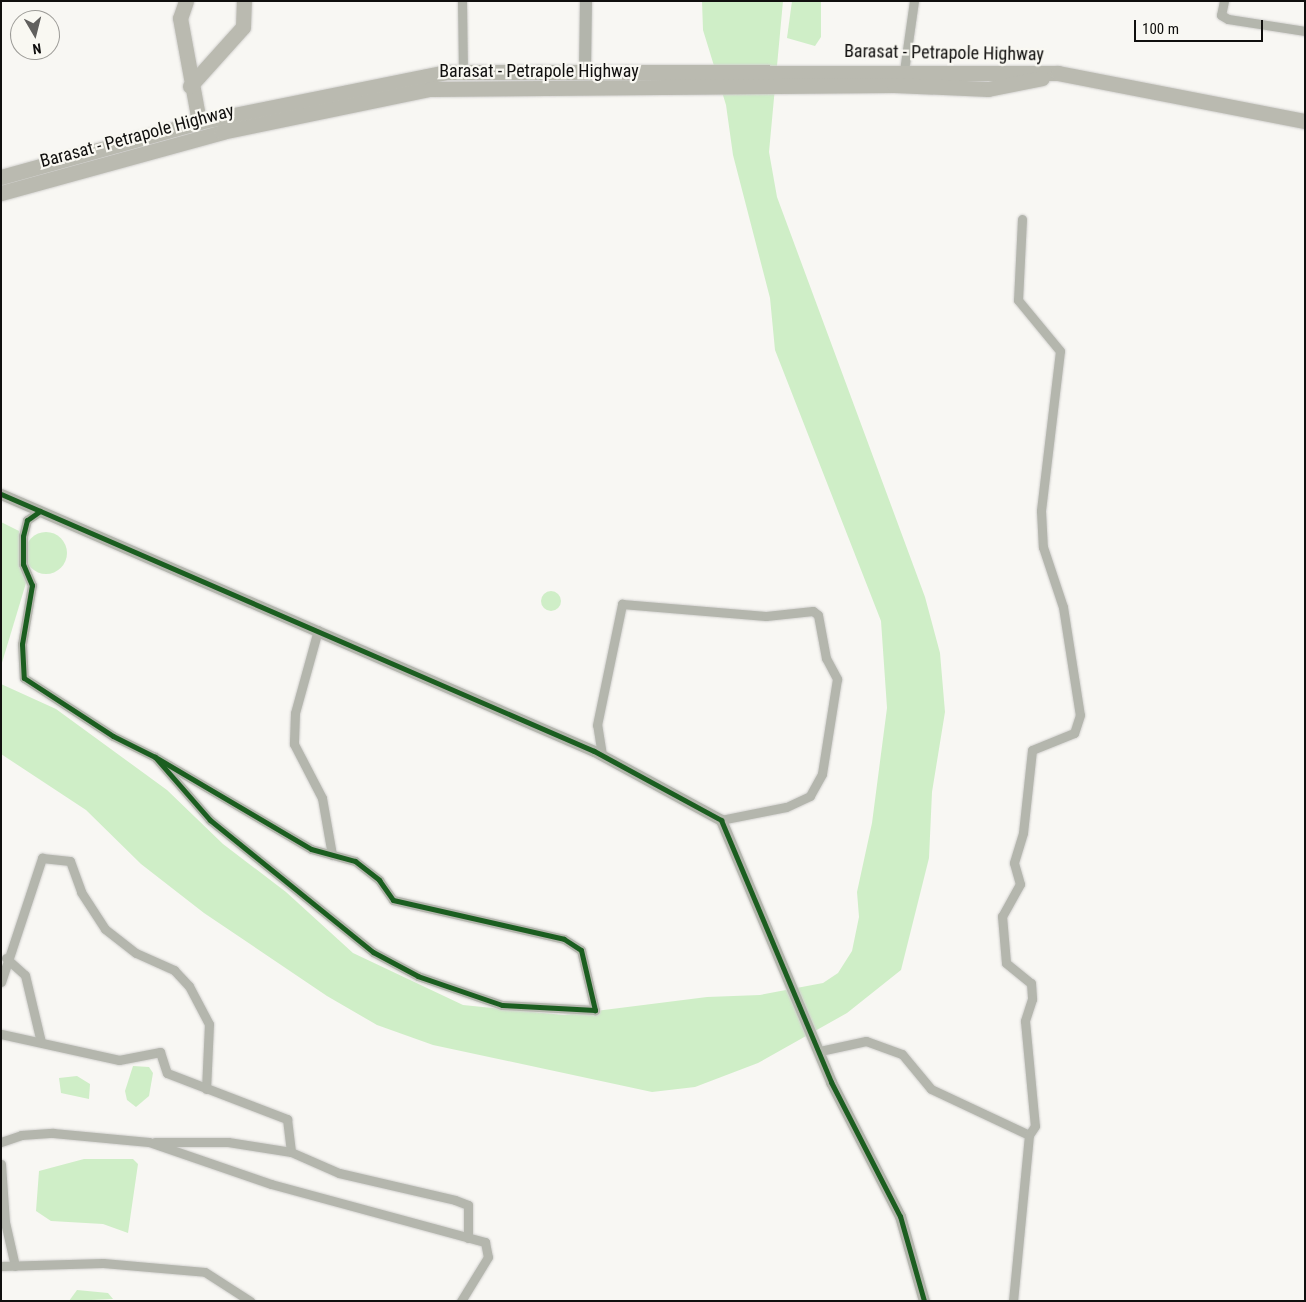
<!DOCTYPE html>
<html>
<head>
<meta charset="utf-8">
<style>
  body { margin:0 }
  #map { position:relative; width:1306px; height:1302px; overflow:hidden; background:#f8f7f3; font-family:"Roboto Condensed",sans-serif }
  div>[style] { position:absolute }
  .water>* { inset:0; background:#cfeec7 }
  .round { border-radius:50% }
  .roads { filter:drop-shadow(0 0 1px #d2d1cf) drop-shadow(0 0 1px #d2d1cf) }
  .minor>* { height:9px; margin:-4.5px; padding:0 4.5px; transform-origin:4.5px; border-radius:4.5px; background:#b4b6ad }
  .tertiary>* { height:11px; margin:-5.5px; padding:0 5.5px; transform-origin:5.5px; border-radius:5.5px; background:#b4b6ad }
  .secondary>* { height:12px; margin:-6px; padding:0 6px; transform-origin:6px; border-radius:6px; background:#b3b5ac }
  .trunk>* { height:15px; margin:-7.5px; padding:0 7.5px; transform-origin:7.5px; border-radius:7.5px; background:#babab0 }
  .cycleway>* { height:5px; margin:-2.5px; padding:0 2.5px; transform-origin:2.5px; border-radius:2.5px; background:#1b5e20 }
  span { translate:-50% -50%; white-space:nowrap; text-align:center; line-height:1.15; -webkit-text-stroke:4.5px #f9f8f2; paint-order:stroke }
  .street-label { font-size:18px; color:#100f0e }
  .frame { position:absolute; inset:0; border:2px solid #100f0e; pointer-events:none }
  .north { position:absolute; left:10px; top:10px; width:50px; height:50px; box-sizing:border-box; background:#f9f8f2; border:1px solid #9c9b97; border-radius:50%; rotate:172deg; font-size:14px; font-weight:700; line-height:20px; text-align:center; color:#100f0e }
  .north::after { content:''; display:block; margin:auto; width:18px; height:22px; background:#61605e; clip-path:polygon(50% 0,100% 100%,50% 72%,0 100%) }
  .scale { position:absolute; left:1134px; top:20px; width:129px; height:22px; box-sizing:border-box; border:2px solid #100f0e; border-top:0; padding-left:6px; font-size:15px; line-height:18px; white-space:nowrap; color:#100f0e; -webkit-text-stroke:4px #f9f8f2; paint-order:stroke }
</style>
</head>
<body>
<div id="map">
  <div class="water">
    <div style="clip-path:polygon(702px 1px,783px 1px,769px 152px,777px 197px,925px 597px,940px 653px,945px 712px,932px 792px,929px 858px,901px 970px,847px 1013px,758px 1063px,695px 1087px,652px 1092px,433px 1045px,377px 1025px,327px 996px,204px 913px,141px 864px,86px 810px,1px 754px,1px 684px,56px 709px,167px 790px,223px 844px,286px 892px,353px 953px,463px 1005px,564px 1015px,707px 997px,760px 995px,823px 983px,838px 973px,852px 951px,859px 917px,857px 892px,872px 823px,887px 708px,881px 621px,775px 350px,770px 298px,733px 155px,726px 105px,703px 30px)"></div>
    <div style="clip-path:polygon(792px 1px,821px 1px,821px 37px,815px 46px,787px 38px)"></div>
    <div style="clip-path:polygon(1px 522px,19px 531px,26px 583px,1px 666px)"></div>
    <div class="round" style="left:25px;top:532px;width:42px;height:42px"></div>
    <div class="round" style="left:541px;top:591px;width:20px;height:20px"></div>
    <div style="clip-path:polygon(133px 1066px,149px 1067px,153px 1073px,149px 1096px,136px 1107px,127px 1100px,125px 1091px)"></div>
    <div style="clip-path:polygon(77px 1076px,90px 1084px,89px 1099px,61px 1093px,59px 1078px)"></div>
    <div style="clip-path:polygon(84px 1159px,133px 1159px,138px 1164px,128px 1233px,103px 1224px,51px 1221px,36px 1211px,39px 1171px)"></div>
    <div style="clip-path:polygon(77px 1290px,108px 1293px,113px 1299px,69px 1301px)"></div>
  </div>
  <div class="roads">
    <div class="minor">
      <div style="left:462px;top:1px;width:71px;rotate:89.2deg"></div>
      <div style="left:1224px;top:1px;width:14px;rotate:102deg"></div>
      <div style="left:1221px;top:15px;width:8px;rotate:30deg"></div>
      <div style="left:1228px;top:19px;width:78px;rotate:8.9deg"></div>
      <div style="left:904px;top:71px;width:71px;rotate:-81.9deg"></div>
      <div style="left:1022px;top:219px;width:81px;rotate:92.8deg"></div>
      <div style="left:1018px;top:300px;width:66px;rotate:50.5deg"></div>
      <div style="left:1060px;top:351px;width:161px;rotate:96.8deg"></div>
      <div style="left:1041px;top:511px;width:36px;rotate:87deg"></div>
      <div style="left:1043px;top:547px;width:63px;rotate:71.6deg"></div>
      <div style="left:1063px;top:607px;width:109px;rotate:81.1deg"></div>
      <div style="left:1080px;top:715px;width:19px;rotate:108deg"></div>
      <div style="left:1074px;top:733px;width:45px;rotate:158deg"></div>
      <div style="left:1032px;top:750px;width:83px;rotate:96.2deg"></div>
      <div style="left:1023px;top:833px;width:31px;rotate:107deg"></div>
      <div style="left:1014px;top:863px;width:22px;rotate:74deg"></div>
      <div style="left:1020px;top:884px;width:37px;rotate:119deg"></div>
      <div style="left:1002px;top:916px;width:47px;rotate:85.1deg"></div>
      <div style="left:1006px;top:963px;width:32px;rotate:39deg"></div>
      <div style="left:1031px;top:983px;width:16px;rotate:86deg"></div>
      <div style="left:1032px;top:999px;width:23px;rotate:108deg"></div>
      <div style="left:1025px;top:1021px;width:105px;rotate:84.6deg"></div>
      <div style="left:1035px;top:1126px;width:11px;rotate:124deg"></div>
      <div style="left:40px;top:511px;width:16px;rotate:145deg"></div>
      <div style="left:27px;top:520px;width:16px;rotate:104deg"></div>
      <div style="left:23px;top:536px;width:28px;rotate:90deg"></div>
      <div style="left:23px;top:564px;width:23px;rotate:67deg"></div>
      <div style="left:32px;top:585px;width:60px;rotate:99.6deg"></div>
      <div style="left:22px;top:644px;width:34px;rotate:87deg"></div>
      <div style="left:24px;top:678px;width:106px;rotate:33.1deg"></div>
      <div style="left:113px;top:736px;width:47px;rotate:26.6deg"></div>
      <div style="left:155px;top:757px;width:181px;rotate:30.5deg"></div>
      <div style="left:311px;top:849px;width:46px;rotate:15.3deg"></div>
      <div style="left:355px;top:861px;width:31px;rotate:38deg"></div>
      <div style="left:379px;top:880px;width:24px;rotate:55deg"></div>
      <div style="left:393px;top:900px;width:175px;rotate:12.8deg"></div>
      <div style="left:564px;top:939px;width:20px;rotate:33deg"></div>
      <div style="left:581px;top:950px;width:62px;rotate:76.9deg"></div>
      <div style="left:595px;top:1010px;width:93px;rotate:-176.9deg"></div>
      <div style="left:502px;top:1005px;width:89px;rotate:-161deg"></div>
      <div style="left:418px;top:976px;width:51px;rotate:-151.9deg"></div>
      <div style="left:373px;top:952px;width:210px;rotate:-141deg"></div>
      <div style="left:210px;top:820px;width:84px;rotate:-131.1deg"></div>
      <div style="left:318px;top:630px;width:86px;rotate:105.5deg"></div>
      <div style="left:295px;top:713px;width:31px;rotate:92deg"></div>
      <div style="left:294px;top:744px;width:61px;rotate:62.6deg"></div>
      <div style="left:322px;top:798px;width:58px;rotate:80deg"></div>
      <div style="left:602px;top:755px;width:30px;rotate:-99deg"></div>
      <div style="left:597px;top:725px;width:124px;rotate:-78.3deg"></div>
      <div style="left:622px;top:604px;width:144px;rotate:4.8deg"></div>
      <div style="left:766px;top:616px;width:47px;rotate:-6.1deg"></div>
      <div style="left:813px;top:611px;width:6px;rotate:39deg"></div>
      <div style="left:818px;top:615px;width:44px;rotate:79.5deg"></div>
      <div style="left:826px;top:658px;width:24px;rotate:62deg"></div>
      <div style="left:837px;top:679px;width:96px;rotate:99deg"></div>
      <div style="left:822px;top:774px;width:25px;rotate:119deg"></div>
      <div style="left:810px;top:796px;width:26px;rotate:155deg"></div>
      <div style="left:786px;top:807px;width:66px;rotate:168.7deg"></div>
      <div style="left:6px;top:958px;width:25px;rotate:42deg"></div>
      <div style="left:25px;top:975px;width:69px;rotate:76.6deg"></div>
      <div style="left:1px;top:982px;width:131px;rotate:-71.7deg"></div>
      <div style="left:42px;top:858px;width:28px;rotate:6deg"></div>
      <div style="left:70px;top:861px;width:33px;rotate:70deg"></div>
      <div style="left:81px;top:892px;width:44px;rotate:57deg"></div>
      <div style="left:105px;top:929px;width:39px;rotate:38deg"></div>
      <div style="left:136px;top:953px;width:42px;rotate:24.1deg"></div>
      <div style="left:174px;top:970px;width:22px;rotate:47deg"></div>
      <div style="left:189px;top:986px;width:43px;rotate:62.2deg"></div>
      <div style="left:209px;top:1024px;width:65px;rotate:92.6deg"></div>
      <div style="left:1px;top:1034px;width:121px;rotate:12.4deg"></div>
      <div style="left:119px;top:1060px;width:42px;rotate:-11deg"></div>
      <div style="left:160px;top:1052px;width:22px;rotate:72deg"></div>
      <div style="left:167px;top:1073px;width:129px;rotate:21deg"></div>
      <div style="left:287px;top:1119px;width:33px;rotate:83deg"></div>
      <div style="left:820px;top:1051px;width:47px;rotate:-12.3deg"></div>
      <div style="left:866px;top:1041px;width:38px;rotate:20deg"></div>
      <div style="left:902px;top:1054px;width:45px;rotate:50.4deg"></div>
      <div style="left:931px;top:1089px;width:108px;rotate:25.1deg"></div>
      <div style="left:1029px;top:1135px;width:167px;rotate:95.5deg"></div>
      <div style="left:1px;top:1142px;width:21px;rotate:-19deg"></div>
      <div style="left:21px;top:1135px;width:32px;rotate:-4deg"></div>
      <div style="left:53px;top:1133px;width:96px;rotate:5.4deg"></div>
      <div style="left:149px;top:1142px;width:129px;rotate:19deg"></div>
      <div style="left:271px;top:1184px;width:222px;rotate:15.2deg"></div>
      <div style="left:485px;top:1242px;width:15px;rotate:79deg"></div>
      <div style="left:488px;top:1257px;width:52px;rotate:121.5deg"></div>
      <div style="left:155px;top:1142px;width:73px"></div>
      <div style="left:228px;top:1142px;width:64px;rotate:9deg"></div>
      <div style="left:291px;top:1152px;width:52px;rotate:23.6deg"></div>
      <div style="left:339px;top:1173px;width:119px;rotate:13.1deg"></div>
      <div style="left:455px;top:1200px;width:14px;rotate:21deg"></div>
      <div style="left:468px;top:1205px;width:33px;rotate:90deg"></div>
      <div style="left:1px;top:1164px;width:58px;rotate:86.1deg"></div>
      <div style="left:5px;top:1222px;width:45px;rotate:77.2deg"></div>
      <div style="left:1px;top:1266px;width:102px;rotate:-1.7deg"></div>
      <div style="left:103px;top:1263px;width:102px;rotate:5deg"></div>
      <div style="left:205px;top:1272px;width:54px;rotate:32.8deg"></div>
    </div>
    <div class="tertiary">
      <div style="left:1px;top:494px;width:646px;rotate:23.43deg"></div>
      <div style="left:594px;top:751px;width:145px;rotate:28.5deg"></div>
      <div style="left:721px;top:820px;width:284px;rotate:67.2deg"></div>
      <div style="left:831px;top:1082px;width:151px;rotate:62.8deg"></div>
      <div style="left:900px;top:1216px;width:88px;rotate:74.2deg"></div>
    </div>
    <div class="secondary">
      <div style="left:585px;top:72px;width:71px;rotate:-89.2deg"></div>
    </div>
    <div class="trunk">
      <div style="left:186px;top:1px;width:18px;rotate:109deg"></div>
      <div style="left:180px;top:18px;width:106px;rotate:79.6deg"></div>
      <div style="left:190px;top:86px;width:79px;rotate:-48.1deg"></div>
      <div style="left:243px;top:27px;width:26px;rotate:-88deg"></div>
      <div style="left:1px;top:177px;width:205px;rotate:-15.5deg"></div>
      <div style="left:199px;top:122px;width:252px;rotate:-11.4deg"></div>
      <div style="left:446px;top:72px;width:612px;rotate:0.09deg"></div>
      <div style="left:1058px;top:73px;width:252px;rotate:11deg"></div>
      <div style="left:1px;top:193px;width:229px;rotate:-15.4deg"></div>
      <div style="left:222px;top:132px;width:212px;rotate:-11.7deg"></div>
      <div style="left:430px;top:89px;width:464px;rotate:-0.5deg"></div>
      <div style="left:894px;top:85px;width:94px;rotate:2.4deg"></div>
      <div style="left:988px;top:89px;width:55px;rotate:-11.5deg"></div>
    </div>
  </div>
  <div class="cycleway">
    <div style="left:1px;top:494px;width:646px;rotate:23.43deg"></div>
    <div style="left:594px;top:751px;width:145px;rotate:28.5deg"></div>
    <div style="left:721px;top:820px;width:284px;rotate:67.2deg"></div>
    <div style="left:831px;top:1082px;width:151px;rotate:62.8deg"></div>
    <div style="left:900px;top:1216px;width:88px;rotate:74.2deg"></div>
    <div style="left:40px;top:511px;width:16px;rotate:145deg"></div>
    <div style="left:27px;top:520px;width:16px;rotate:104deg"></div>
    <div style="left:23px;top:536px;width:28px;rotate:90deg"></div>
    <div style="left:23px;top:564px;width:23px;rotate:67deg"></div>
    <div style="left:32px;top:585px;width:60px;rotate:99.6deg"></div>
    <div style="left:22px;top:644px;width:34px;rotate:87deg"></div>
    <div style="left:24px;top:678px;width:106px;rotate:33.1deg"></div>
    <div style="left:113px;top:736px;width:47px;rotate:26.6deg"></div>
    <div style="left:155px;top:757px;width:181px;rotate:30.5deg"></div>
    <div style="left:311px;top:849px;width:46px;rotate:15.3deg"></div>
    <div style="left:355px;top:861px;width:31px;rotate:38deg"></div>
    <div style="left:379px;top:880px;width:24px;rotate:55deg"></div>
    <div style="left:393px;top:900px;width:175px;rotate:12.8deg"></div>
    <div style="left:564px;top:939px;width:20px;rotate:33deg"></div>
    <div style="left:581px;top:950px;width:62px;rotate:76.9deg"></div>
    <div style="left:595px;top:1010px;width:93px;rotate:-176.9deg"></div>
    <div style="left:502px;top:1005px;width:89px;rotate:-161deg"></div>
    <div style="left:418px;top:976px;width:51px;rotate:-151.9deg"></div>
    <div style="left:373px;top:952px;width:210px;rotate:-141deg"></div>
    <div style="left:210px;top:820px;width:84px;rotate:-131.1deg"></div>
  </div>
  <div class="street-label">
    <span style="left:944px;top:53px;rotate:1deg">Barasat - Petrapole Highway</span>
    <span style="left:539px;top:71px">Barasat - Petrapole Highway</span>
    <span style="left:137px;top:136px;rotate:-15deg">Barasat - Petrapole Highway</span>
  </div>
  <div class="frame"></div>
  <div class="north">N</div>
  <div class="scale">100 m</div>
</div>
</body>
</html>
